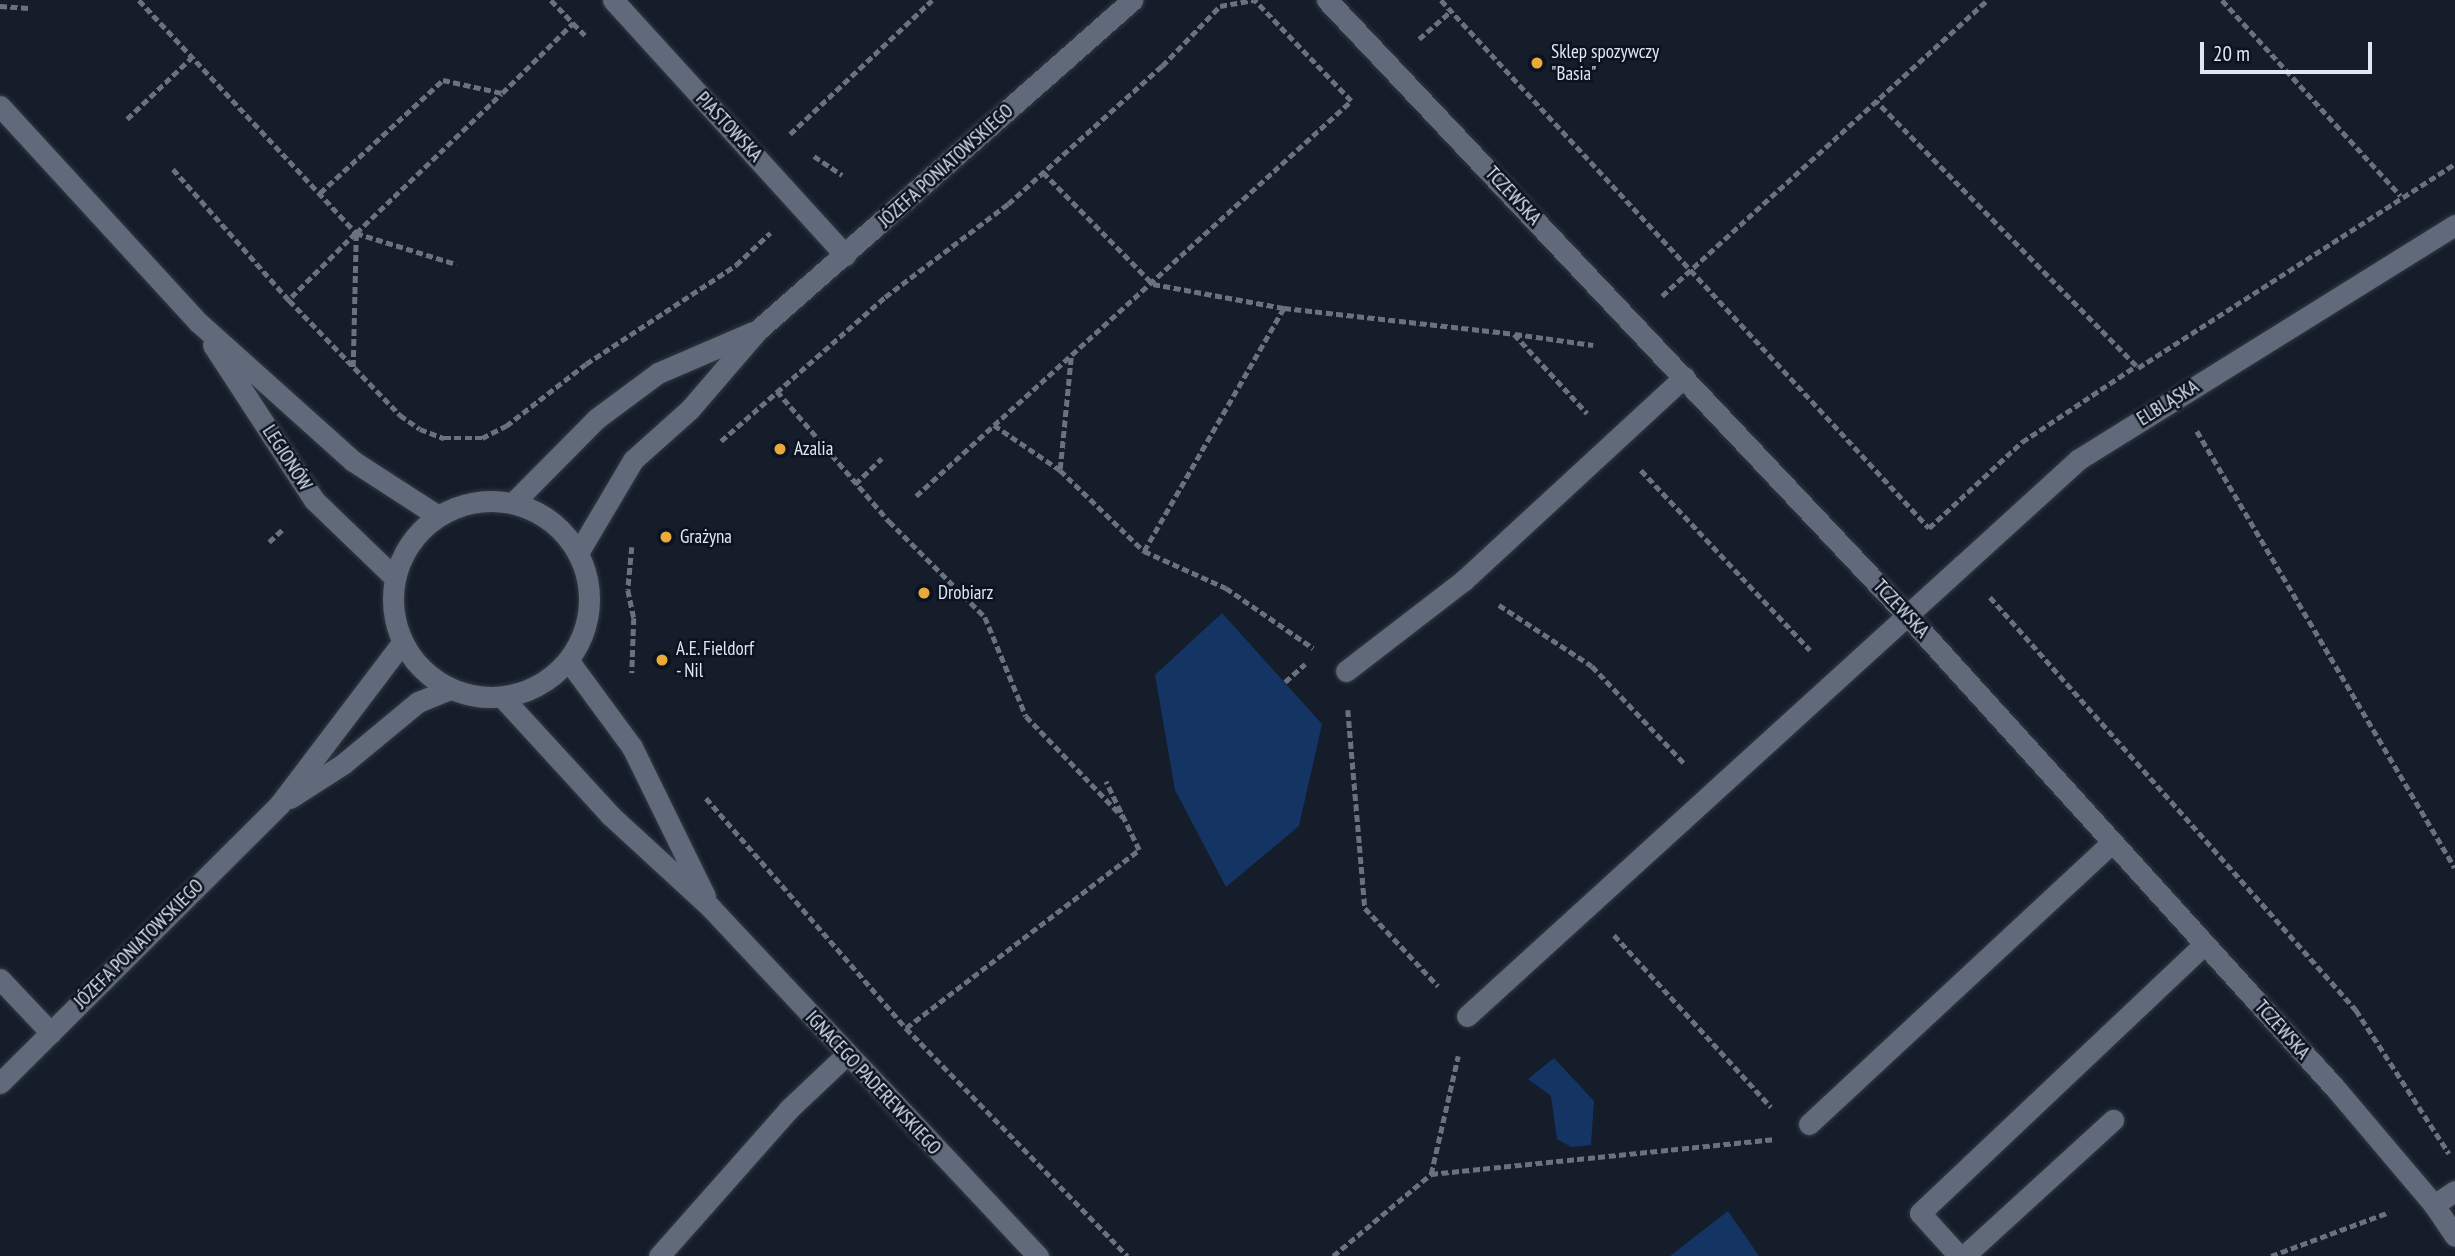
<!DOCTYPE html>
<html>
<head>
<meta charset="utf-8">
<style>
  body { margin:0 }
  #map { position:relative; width:2455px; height:1256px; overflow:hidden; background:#141d29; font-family:"PT Sans Narrow",sans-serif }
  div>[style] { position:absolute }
  .green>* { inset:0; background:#143564 }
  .path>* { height:4.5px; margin-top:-2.25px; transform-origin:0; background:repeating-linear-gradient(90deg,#6a727d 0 7px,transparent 0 10.5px) }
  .roads { filter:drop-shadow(0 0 2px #333843) drop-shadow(0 0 2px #333843) }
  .lane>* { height:21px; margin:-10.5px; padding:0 10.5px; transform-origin:10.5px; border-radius:10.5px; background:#606a7a }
  .street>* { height:21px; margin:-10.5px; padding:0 10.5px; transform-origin:10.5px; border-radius:10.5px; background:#606a7a }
  .secondary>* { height:21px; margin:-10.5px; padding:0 10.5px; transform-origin:10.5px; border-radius:10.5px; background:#606a7a }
  .secondary>.ring { margin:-10.5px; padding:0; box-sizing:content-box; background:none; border:21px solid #606a7a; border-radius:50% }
  .dots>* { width:19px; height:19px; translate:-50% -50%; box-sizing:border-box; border:4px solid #0b1320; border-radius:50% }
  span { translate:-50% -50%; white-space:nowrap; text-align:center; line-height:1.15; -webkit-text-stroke:5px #0b1320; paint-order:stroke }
  .poi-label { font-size:19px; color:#e1e7f0 }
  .left { translate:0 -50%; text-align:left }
  .street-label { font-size:19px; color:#e1e7f0 }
  .scale { position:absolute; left:2200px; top:42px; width:172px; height:32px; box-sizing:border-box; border:4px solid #e1e7f0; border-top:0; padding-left:9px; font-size:21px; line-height:24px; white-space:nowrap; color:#e1e7f0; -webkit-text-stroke:5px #0b1320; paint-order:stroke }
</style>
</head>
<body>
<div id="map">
  <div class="green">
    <div style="clip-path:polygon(1222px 613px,1322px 724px,1299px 826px,1226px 887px,1175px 790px,1155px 675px)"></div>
    <div style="clip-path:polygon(1554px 1058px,1594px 1101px,1591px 1145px,1571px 1147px,1557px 1139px,1551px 1096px,1528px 1079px)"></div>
    <div style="clip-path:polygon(1728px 1211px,1759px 1256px,1670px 1256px)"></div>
  </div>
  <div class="path">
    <div style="left:139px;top:0;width:318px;rotate:47deg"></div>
    <div style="left:356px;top:233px;width:95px;rotate:135deg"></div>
    <div style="left:551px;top:0;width:32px;rotate:46deg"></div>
    <div style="left:1441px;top:0;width:719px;rotate:47.25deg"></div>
    <div style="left:1929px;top:528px;width:127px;rotate:-42.8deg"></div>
    <div style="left:2022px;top:442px;width:137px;rotate:-33.7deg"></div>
    <div style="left:2136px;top:366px;width:371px;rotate:-134.5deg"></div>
    <div style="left:2222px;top:0;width:265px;rotate:47.6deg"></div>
    <div style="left:0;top:6px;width:29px;rotate:4deg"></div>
    <div style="left:1419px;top:39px;width:43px;rotate:-41.2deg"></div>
    <div style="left:127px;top:119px;width:88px;rotate:-43.6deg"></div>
    <div style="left:790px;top:134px;width:195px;rotate:-43.3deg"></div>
    <div style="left:814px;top:156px;width:34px;rotate:34deg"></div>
    <div style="left:173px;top:169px;width:175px;rotate:48.5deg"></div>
    <div style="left:289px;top:300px;width:160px;rotate:46deg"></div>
    <div style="left:400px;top:415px;width:24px;rotate:35deg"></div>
    <div style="left:420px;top:429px;width:26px;rotate:21deg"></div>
    <div style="left:444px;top:438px;width:38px"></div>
    <div style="left:482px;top:438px;width:27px;rotate:-27deg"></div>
    <div style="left:506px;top:426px;width:101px;rotate:-37.8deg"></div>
    <div style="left:586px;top:364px;width:180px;rotate:-33.4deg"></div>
    <div style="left:736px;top:265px;width:47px;rotate:-43.3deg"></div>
    <div style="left:1043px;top:172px;width:157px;rotate:45.5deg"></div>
    <div style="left:1153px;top:284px;width:133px;rotate:10.4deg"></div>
    <div style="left:1284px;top:308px;width:231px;rotate:6.4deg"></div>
    <div style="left:1514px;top:334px;width:108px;rotate:47.3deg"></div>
    <div style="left:320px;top:193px;width:167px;rotate:-42.6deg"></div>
    <div style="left:443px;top:80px;width:60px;rotate:12.4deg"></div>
    <div style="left:502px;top:93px;width:100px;rotate:-44.6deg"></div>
    <div style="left:573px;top:23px;width:18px;rotate:45deg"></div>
    <div style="left:356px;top:233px;width:105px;rotate:17.2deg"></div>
    <div style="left:1662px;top:296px;width:440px;rotate:-42.3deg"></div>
    <div style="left:1515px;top:334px;width:79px;rotate:8deg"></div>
    <div style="left:353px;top:367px;width:134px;rotate:-88.7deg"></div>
    <div style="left:356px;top:233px;width:201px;rotate:-43.8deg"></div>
    <div style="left:2138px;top:368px;width:377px;rotate:-32.8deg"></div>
    <div style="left:777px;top:391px;width:172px;rotate:49.3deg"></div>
    <div style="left:889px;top:521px;width:136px;rotate:45deg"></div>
    <div style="left:985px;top:617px;width:107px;rotate:67.5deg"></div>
    <div style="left:1026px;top:716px;width:140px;rotate:46.2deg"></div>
    <div style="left:994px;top:425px;width:80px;rotate:34.3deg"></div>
    <div style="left:1060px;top:470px;width:117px;rotate:44deg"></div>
    <div style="left:1144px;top:551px;width:90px;rotate:24.3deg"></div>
    <div style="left:1226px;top:588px;width:106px;rotate:34.6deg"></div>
    <div style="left:2197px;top:431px;width:507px;rotate:59.44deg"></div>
    <div style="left:721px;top:441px;width:218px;rotate:-41.3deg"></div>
    <div style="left:885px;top:297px;width:154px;rotate:-37.1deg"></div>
    <div style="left:1008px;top:204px;width:207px;rotate:-41.9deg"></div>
    <div style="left:1162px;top:66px;width:83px;rotate:-46deg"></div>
    <div style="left:1220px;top:6px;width:34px;rotate:-10deg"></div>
    <div style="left:1060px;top:469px;width:114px;rotate:-84.4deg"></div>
    <div style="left:1641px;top:470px;width:247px;rotate:46.8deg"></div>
    <div style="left:855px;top:484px;width:37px;rotate:-44deg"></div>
    <div style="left:916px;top:496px;width:588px;rotate:-42.24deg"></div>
    <div style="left:1351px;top:101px;width:140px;rotate:-133.8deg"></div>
    <div style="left:269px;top:542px;width:21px;rotate:-43deg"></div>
    <div style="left:632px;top:547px;width:43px;rotate:95.3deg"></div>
    <div style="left:628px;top:590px;width:29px;rotate:78deg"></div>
    <div style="left:634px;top:618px;width:55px;rotate:92.1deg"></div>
    <div style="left:1144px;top:551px;width:280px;rotate:-60.1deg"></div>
    <div style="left:1990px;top:597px;width:552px;rotate:48.45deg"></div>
    <div style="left:2356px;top:1010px;width:171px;rotate:57deg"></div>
    <div style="left:1499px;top:605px;width:111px;rotate:33.3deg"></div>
    <div style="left:1592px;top:666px;width:135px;rotate:46.5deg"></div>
    <div style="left:1285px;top:682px;width:27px;rotate:-42deg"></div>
    <div style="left:1348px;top:710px;width:199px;rotate:85.1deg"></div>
    <div style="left:1365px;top:908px;width:107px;rotate:46.9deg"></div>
    <div style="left:706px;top:798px;width:305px;rotate:49deg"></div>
    <div style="left:906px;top:1028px;width:318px;rotate:45.8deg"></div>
    <div style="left:1614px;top:935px;width:233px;rotate:47.6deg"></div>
    <div style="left:906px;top:1028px;width:293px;rotate:-37.4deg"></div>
    <div style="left:1139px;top:850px;width:76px;rotate:-115.9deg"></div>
    <div style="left:1431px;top:1174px;width:121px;rotate:-77.1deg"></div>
    <div style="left:1333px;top:1256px;width:128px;rotate:-39.9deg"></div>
    <div style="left:1431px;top:1174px;width:344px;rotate:-5.8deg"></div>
    <div style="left:2271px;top:1256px;width:126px;rotate:-20.4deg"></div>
  </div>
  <div class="roads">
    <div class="lane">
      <div style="left:1809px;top:1124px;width:414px;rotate:-42.9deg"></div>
      <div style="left:2434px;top:1205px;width:25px;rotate:-34deg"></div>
      <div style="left:659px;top:1256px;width:196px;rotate:-48.5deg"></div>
      <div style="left:789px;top:1109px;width:77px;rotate:-43.4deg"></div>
      <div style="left:1959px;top:1256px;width:58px;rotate:-132.2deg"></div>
      <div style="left:1920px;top:1213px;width:391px;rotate:-43.4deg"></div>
      <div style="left:1964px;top:1256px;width:202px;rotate:-42.4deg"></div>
    </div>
    <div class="street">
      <div style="left:613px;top:0;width:345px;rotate:47.7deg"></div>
      <div style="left:1327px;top:0;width:845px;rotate:46.68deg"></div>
      <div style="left:1907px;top:615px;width:639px;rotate:47.85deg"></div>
      <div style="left:2336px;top:1089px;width:152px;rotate:49.8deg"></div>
      <div style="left:2434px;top:1205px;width:37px;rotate:56deg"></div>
      <div style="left:1346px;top:671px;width:148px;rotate:-37.6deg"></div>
      <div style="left:1463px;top:581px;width:301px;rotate:-42.7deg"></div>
      <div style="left:0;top:979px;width:74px;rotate:46.6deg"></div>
      <div style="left:1467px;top:1016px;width:828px;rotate:-42.31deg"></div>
      <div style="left:2079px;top:459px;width:443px;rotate:-31.9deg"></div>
    </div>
    <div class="secondary">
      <div style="left:0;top:106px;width:293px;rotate:47.5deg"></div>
      <div style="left:198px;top:322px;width:208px;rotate:41.9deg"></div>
      <div style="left:353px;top:461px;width:101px;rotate:32.9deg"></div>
      <div style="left:213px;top:345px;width:185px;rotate:56.9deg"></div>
      <div style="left:314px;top:500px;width:111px;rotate:43.9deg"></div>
      <div class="ring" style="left:393px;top:501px;width:175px;height:175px"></div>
      <div style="left:513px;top:503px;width:118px;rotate:-45.3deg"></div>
      <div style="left:596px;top:419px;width:77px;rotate:-36.6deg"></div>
      <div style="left:658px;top:373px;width:103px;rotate:-23.3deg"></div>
      <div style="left:578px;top:553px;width:108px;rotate:-59.4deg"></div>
      <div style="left:633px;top:460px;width:76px;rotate:-41.8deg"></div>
      <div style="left:690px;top:409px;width:104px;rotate:-49.3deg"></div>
      <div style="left:758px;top:330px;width:499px;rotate:-41.4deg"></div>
      <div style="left:568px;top:660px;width:108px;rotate:53.7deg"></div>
      <div style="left:632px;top:747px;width:166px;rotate:63.9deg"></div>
      <div style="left:502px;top:697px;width:160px;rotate:47.5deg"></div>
      <div style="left:610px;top:815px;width:137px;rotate:42.6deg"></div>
      <div style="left:711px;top:908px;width:478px;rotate:46.8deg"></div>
      <div style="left:290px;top:798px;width:63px;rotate:-32.7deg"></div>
      <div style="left:343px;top:764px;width:97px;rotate:-39.6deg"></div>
      <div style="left:418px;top:702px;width:35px;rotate:-22deg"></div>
      <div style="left:0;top:1083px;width:394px;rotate:-44.9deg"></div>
      <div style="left:279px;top:805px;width:203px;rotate:-52.8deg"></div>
    </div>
  </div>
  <div class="dots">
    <div style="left:1537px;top:63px;background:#eaaa38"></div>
    <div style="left:780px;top:449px;background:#eaaa38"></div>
    <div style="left:666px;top:537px;background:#eaaa38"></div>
    <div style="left:924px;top:593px;background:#eaaa38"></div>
    <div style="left:662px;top:660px;background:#eaaa38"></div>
  </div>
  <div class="poi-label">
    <span class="left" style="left:1551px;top:63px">Sklep spozywczy<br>"Basia"</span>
    <span class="left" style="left:794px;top:449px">Azalia</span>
    <span class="left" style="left:680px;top:537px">Grażyna</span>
    <span class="left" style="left:938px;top:593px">Drobiarz</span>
    <span class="left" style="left:676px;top:660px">A.E. Fieldorf<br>- Nil</span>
  </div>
  <div class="street-label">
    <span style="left:729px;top:127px;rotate:47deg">PIASTOWSKA</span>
    <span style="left:946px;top:166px;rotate:-42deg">JÓZEFA PONIATOWSKIEGO</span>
    <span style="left:1513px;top:196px;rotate:47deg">TCZEWSKA</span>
    <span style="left:2168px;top:403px;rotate:-32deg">ELBLĄSKA</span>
    <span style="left:287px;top:458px;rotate:57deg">LEGIONÓW</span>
    <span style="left:1901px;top:609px;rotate:47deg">TCZEWSKA</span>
    <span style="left:139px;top:944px;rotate:-45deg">JÓZEFA PONIATOWSKIEGO</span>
    <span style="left:2282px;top:1030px;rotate:48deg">TCZEWSKA</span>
    <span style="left:873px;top:1083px;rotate:47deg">IGNACEGO PADEREWSKIEGO</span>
  </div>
  <div class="scale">20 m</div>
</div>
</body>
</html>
